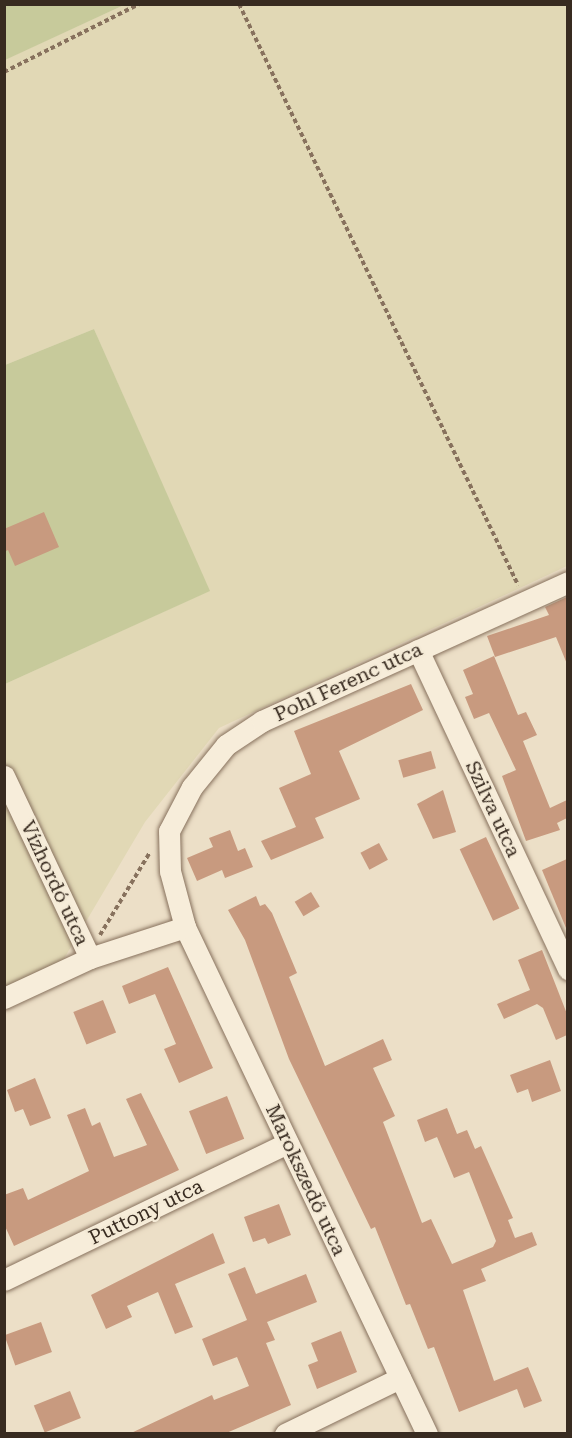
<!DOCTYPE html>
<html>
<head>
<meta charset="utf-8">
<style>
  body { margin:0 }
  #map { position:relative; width:572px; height:1438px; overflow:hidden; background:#ecdfc7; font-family:"Roboto Serif",serif }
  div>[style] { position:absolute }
  .farmland>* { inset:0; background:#e1d8b5 }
  .green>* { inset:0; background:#c7ca9b }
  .building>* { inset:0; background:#c89a7f; transform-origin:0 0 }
  .path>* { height:4px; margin-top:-2px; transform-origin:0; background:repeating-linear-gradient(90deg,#87715d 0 4.5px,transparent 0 7.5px) }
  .roads { filter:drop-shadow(0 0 2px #87715d) drop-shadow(0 0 2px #87715d) }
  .minor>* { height:21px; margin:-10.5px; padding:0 10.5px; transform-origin:10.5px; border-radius:10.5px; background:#f7edda }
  span { translate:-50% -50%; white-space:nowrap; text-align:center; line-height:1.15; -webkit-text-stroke:4.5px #f4ead6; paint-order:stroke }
  .street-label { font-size:20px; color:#382b20 }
  .frame { position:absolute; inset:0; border:6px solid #382b20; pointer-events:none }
</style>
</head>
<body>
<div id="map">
  <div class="farmland">
    <div style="clip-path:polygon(124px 5px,567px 5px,567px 566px,219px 728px,145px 822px,62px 962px,5px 987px,5px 684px,209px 591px,94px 329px,5px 365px,4px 60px)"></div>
  </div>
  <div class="green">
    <div style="clip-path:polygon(5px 4px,124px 4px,124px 5px,5px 60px)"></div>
    <div style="clip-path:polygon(94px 329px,210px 591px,5px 684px,5px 365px)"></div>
  </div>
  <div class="building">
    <div style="clip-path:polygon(44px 512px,59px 547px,15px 566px,8px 550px,4px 552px,4px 529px)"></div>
    <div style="clip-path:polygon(567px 597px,567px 664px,556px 637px,495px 657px,487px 636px,549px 615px,545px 607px)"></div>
    <div style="clip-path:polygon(494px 656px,518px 715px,526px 712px,537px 735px,523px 741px,550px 808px,567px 800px,567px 818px,557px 823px,560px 830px,526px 841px,502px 776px,516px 770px,489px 713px,474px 719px,465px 697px,473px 694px,463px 670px)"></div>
    <div style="clip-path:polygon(411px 684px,423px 710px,339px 751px,360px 799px,315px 818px,324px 838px,271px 860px,261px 841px,296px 827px,279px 788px,311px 774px,294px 731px)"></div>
    <div style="left:431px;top:751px;width:18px;height:34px;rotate:74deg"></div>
    <div style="clip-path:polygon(443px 790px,456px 832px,433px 839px,417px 804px)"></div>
    <div style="clip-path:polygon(230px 830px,238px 851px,245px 848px,253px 867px,225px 878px,222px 870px,197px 881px,187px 858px,213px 847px,209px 838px)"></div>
    <div style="left:486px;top:837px;width:79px;height:29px;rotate:65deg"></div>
    <div style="left:379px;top:843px;width:19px;height:21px;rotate:62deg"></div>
    <div style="clip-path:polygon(567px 859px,567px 927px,566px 928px,542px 870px)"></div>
    <div style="left:311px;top:892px;width:17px;height:19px;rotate:59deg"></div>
    <div style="clip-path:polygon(256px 896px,260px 906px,265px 904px,272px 913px,297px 973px,289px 977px,325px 1066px,383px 1039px,392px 1060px,373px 1068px,395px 1116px,383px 1122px,422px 1223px,431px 1219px,452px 1264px,493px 1247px,496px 1241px,469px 1172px,454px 1178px,437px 1137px,425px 1142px,417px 1120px,447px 1108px,457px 1134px,467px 1130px,475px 1149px,481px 1146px,513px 1218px,508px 1220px,515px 1238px,532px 1232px,537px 1245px,481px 1269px,486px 1281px,463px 1290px,494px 1381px,528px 1367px,542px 1401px,524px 1408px,517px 1389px,459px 1412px,434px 1347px,428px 1349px,410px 1304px,406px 1305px,375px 1227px,371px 1229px,289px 1059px,245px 940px,228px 910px)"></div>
    <div style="clip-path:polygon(542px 950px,567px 1014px,567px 1035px,556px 1040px,543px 1008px,537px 1004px,504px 1019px,497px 1004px,530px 990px,518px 960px)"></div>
    <div style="clip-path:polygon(168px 967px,213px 1068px,179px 1083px,164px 1049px,176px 1044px,155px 994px,129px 1004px,122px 986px)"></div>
    <div style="left:103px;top:1000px;width:35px;height:32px;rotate:68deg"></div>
    <div style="clip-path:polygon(550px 1060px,561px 1091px,532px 1102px,528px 1089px,517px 1093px,510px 1075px)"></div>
    <div style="clip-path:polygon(35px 1078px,51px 1118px,30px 1126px,23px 1109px,15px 1112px,7px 1090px)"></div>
    <div style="clip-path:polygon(141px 1093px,179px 1170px,14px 1246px,4px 1224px,4px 1195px,23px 1188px,28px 1200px,89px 1171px,67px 1115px,85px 1108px,92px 1126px,100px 1122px,114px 1157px,147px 1145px,126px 1099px)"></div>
    <div style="left:227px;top:1096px;width:46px;height:41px;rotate:68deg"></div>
    <div style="clip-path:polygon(279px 1204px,291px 1235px,268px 1244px,265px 1238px,253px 1242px,244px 1217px)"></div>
    <div style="clip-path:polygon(213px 1233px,225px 1263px,175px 1284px,193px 1327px,175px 1334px,158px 1292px,127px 1306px,132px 1317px,106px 1329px,91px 1295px)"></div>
    <div style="clip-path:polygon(245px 1267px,256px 1294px,306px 1274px,317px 1302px,267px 1322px,275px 1340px,266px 1343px,291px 1405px,224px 1434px,129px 1434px,212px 1395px,214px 1400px,249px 1386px,237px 1357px,213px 1366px,202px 1339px,247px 1320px,228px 1274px)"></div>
    <div style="left:41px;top:1322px;width:32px;height:39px;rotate:70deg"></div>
    <div style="clip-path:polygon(341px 1331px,357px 1372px,317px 1389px,308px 1365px,318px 1361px,311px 1343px)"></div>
    <div style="left:70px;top:1391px;width:29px;height:39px;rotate:68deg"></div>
  </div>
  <div class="path">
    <div style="left:239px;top:4px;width:645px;rotate:64.35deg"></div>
    <div style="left:4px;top:72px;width:151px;rotate:-26.7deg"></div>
    <div style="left:100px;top:935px;width:97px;rotate:-58.9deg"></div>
  </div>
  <div class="roads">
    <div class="minor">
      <div style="left:418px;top:650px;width:353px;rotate:64.8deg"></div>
      <div style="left:4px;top:776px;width:201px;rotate:64.7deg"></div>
      <div style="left:185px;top:927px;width:562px;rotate:64.48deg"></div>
      <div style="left:4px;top:998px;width:95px;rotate:-24.9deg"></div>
      <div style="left:90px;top:958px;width:100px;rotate:-18.1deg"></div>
      <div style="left:185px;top:927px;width:58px;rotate:-105deg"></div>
      <div style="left:170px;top:871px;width:40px;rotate:-91.4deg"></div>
      <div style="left:169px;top:831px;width:50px;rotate:-62.4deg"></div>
      <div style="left:192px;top:787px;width:54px;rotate:-51deg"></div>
      <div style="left:226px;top:745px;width:43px;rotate:-33.7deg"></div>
      <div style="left:262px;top:721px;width:336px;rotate:-24.4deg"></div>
      <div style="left:4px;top:1280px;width:315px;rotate:-25.8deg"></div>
      <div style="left:285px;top:1434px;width:128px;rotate:-26deg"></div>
    </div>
  </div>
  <div class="street-label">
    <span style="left:348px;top:682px;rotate:-25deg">Pohl Ferenc utca</span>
    <span style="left:493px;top:809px;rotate:65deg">Szilva utca</span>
    <span style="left:55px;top:883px;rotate:65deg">Vízhordó utca</span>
    <span style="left:306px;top:1180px;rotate:65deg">Marokszedő utca</span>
    <span style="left:146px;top:1212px;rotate:-26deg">Puttony utca</span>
  </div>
  <div class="frame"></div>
</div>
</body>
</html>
